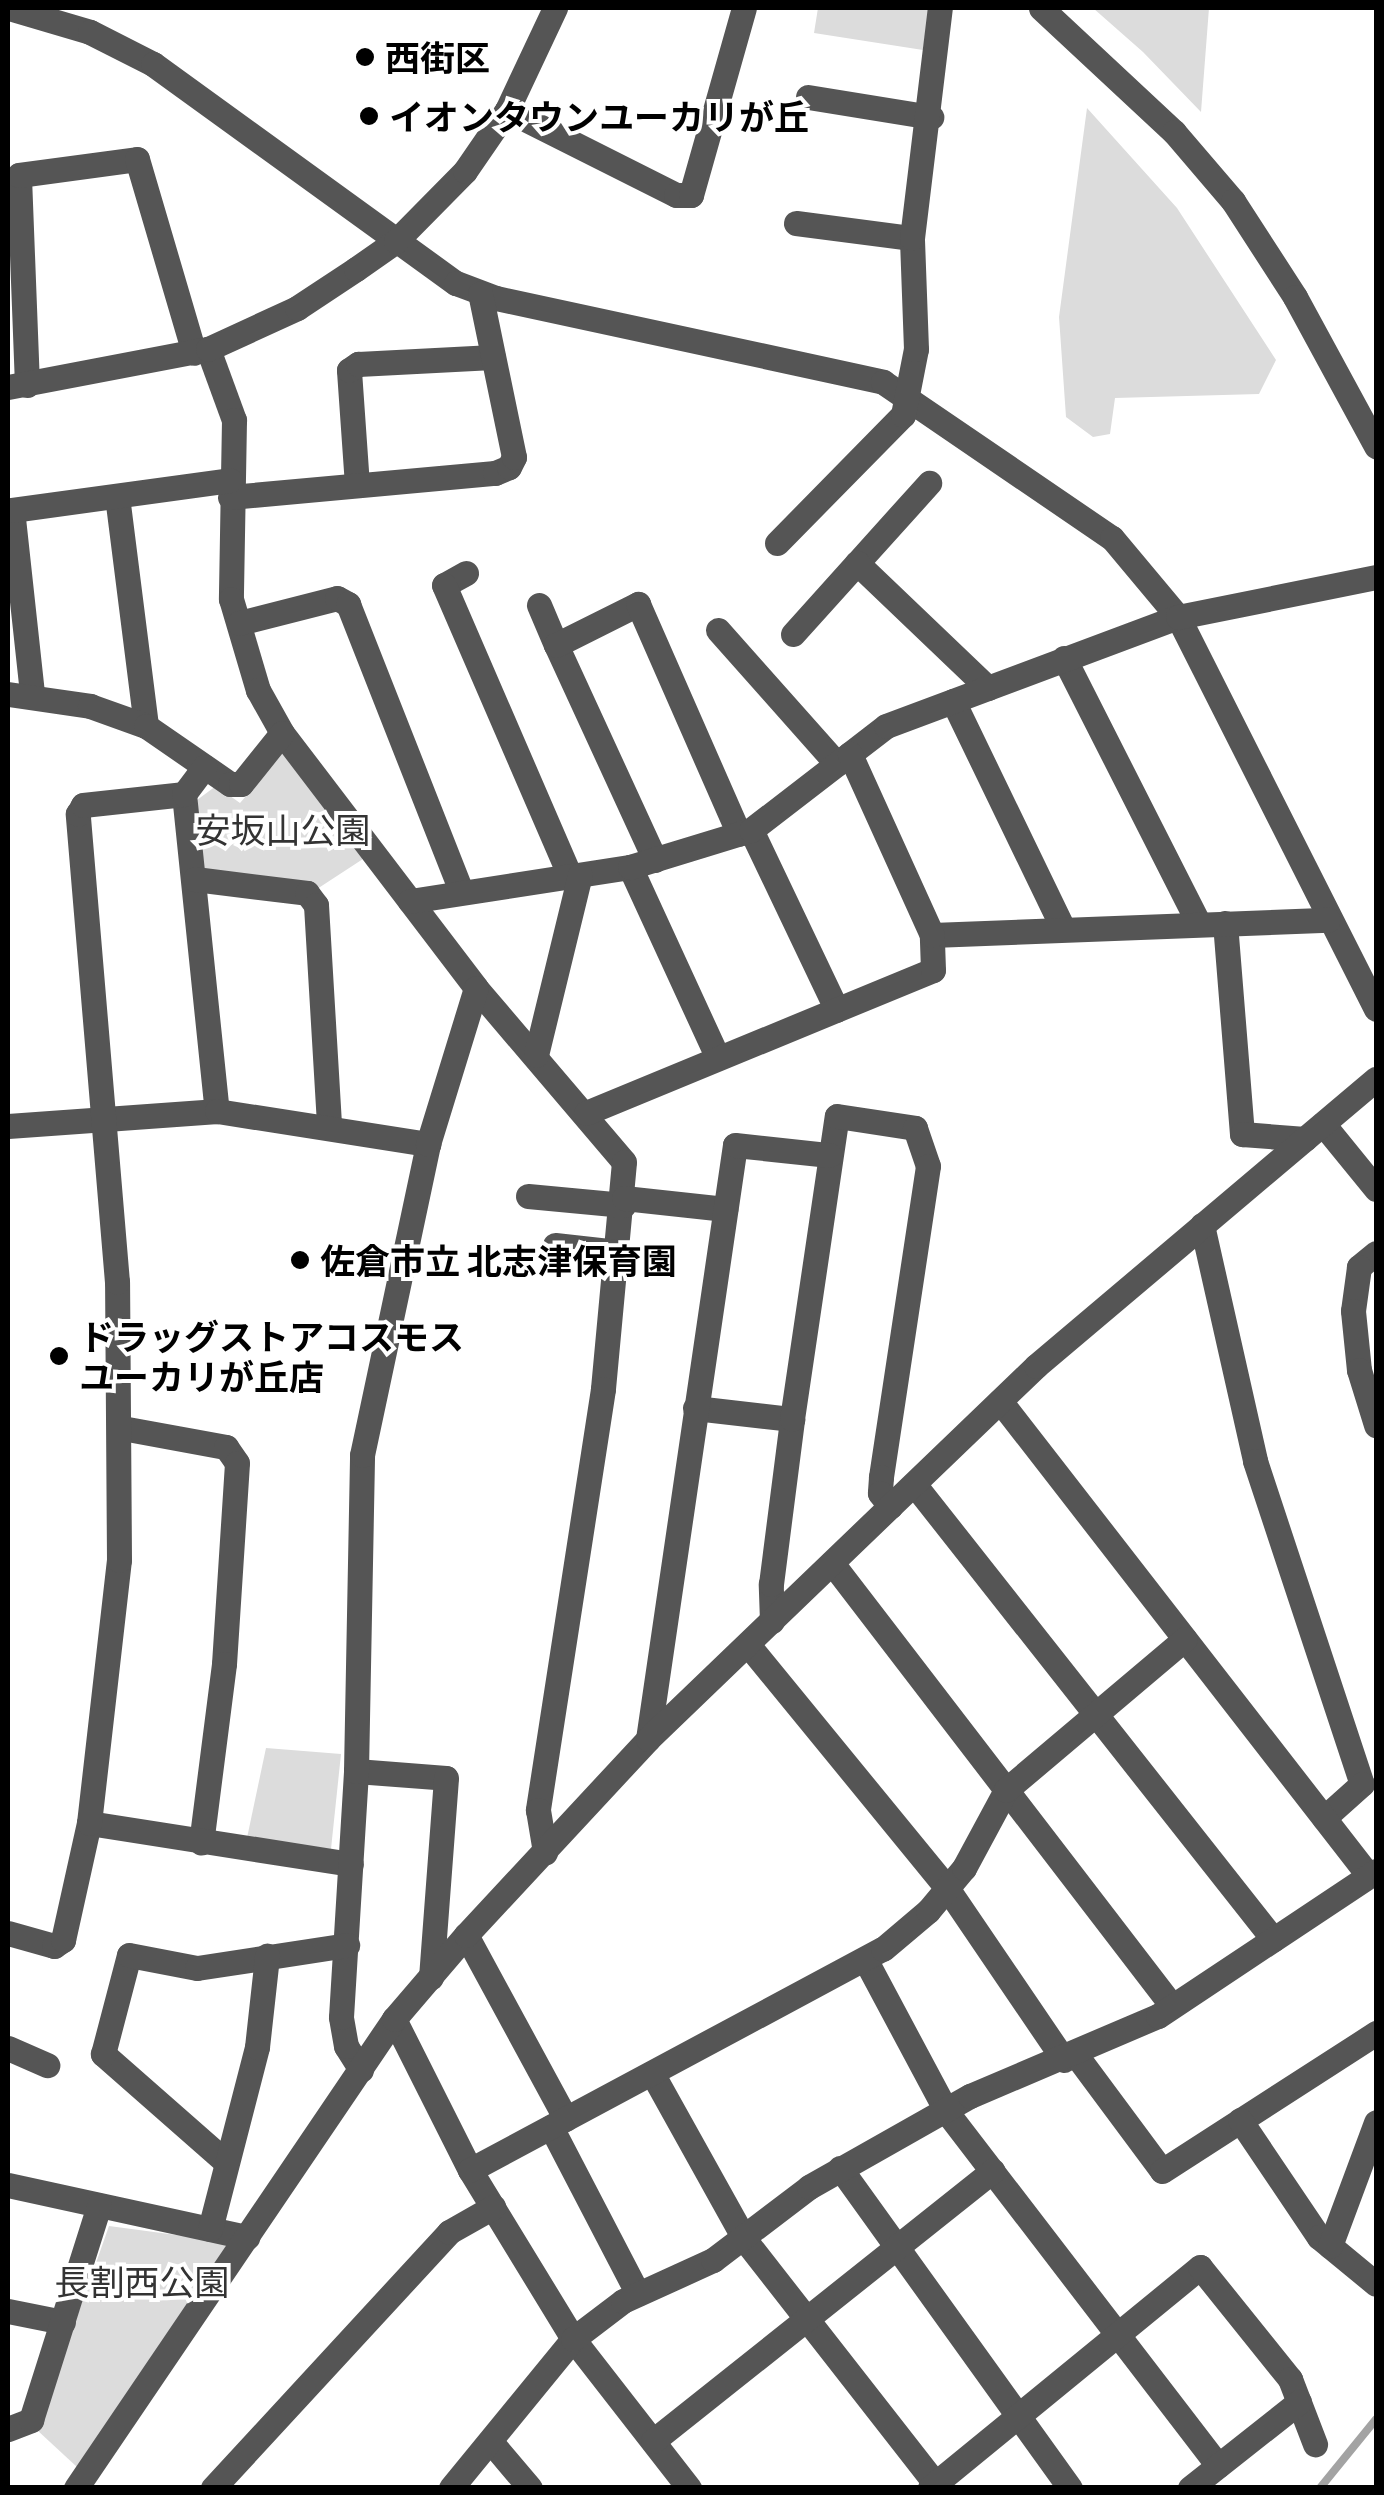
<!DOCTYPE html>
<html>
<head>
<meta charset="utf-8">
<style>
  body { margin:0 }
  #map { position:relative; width:1384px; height:2495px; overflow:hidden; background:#fff; font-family:Barlow,"Noto Sans JP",sans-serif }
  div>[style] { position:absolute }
  .green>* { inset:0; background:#dcdcdc }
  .stream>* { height:8px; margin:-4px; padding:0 4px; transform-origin:4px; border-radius:4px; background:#a3a3a3 }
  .minor>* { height:25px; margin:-12.5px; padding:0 12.5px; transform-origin:12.5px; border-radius:12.5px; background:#555 }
  .dots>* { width:28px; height:28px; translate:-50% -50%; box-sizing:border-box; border:5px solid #fff; border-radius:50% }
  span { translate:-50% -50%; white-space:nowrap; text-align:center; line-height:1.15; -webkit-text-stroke:8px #fff; paint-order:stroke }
  .poi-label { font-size:35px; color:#000; font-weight:700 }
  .left { translate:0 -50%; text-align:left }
  .park-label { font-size:35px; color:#333 }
  .frame { position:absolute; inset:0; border:10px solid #000; pointer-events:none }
</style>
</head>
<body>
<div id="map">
  <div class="green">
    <div style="clip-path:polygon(818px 8px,929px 8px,923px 50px,814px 33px)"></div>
    <div style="clip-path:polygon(1093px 8px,1209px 8px,1201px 112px,1143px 52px)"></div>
    <div style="clip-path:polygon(1087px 108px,1177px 208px,1276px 360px,1259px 394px,1115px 398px,1110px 434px,1093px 437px,1066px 417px,1059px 317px)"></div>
    <div style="clip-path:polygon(285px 751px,366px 857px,317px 889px,204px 869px,197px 800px,216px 786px,240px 803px)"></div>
    <div style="clip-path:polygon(266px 1748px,341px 1754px,331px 1849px,247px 1838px)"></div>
    <div style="clip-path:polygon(109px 2226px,229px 2242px,77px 2467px,37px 2430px)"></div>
  </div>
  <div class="stream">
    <div style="left:1320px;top:2488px;width:89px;rotate:-50.9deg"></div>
  </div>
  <div class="minor">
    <div style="left:9px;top:8px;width:84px;rotate:16.5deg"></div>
    <div style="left:90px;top:32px;width:71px;rotate:26.9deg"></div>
    <div style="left:153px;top:64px;width:374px;rotate:35.9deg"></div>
    <div style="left:456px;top:283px;width:43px;rotate:20.6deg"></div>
    <div style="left:496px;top:298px;width:396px;rotate:12.2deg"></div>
    <div style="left:883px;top:382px;width:277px;rotate:34.3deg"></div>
    <div style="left:1112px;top:538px;width:103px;rotate:50.1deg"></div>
    <div style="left:1178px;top:617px;width:439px;rotate:63.2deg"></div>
    <div style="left:1041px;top:8px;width:182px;rotate:43deg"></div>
    <div style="left:1174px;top:132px;width:91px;rotate:49.5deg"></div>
    <div style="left:1233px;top:201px;width:114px;rotate:57.1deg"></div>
    <div style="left:1295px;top:297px;width:170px;rotate:61.5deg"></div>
    <div style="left:808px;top:97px;width:125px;rotate:9.2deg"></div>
    <div style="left:507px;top:110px;width:189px;rotate:26.7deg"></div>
    <div style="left:676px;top:195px;width:15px"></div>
    <div style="left:691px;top:195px;width:194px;rotate:-74.2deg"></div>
    <div style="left:796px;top:223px;width:117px;rotate:7.4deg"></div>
    <div style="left:208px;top:349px;width:76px;rotate:69.9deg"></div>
    <div style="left:234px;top:420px;width:179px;rotate:91deg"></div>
    <div style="left:231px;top:599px;width:95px;rotate:73.5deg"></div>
    <div style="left:258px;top:690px;width:49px;rotate:60.8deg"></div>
    <div style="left:282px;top:733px;width:320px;rotate:52.7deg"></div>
    <div style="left:476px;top:988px;width:228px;rotate:49.6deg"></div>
    <div style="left:624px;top:1162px;width:228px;rotate:95.3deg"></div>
    <div style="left:603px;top:1389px;width:426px;rotate:98.8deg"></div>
    <div style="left:538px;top:1810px;width:43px;rotate:80.5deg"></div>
    <div style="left:27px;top:385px;width:210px;rotate:-92.2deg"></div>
    <div style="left:19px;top:175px;width:119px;rotate:-7.7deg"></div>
    <div style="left:137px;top:159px;width:202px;rotate:73.6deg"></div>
    <div style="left:8px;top:387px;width:204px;rotate:-10.8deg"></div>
    <div style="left:208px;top:349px;width:98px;rotate:-24.7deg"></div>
    <div style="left:297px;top:308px;width:71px;rotate:-33.5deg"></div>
    <div style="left:356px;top:269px;width:49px;rotate:-35deg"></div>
    <div style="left:396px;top:241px;width:98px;rotate:-45.4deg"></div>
    <div style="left:465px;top:171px;width:74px;rotate:-55.5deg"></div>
    <div style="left:507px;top:110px;width:113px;rotate:-64.8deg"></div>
    <div style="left:357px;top:485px;width:115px;rotate:-94deg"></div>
    <div style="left:349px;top:370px;width:11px;rotate:-34deg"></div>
    <div style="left:358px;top:364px;width:135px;rotate:-3deg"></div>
    <div style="left:117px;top:496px;width:232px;rotate:82.8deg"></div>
    <div style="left:230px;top:497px;width:266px;rotate:-5.2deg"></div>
    <div style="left:495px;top:473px;width:15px;rotate:-23deg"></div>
    <div style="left:509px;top:467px;width:11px;rotate:-63deg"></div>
    <div style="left:514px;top:457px;width:167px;rotate:-101.7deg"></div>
    <div style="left:777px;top:543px;width:180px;rotate:-45.5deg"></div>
    <div style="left:903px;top:415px;width:67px;rotate:-78.9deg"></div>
    <div style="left:916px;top:349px;width:111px;rotate:-92.1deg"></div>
    <div style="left:912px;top:238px;width:232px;rotate:-83.1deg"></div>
    <div style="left:857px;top:563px;width:108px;rotate:-48deg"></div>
    <div style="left:466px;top:573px;width:25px;rotate:151deg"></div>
    <div style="left:444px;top:585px;width:317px;rotate:66.6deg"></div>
    <div style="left:539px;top:605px;width:43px;rotate:67deg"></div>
    <div style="left:239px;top:623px;width:101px;rotate:-14.3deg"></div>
    <div style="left:337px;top:598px;width:13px;rotate:29deg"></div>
    <div style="left:348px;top:604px;width:305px;rotate:68.5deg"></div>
    <div style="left:718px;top:630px;width:179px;rotate:48.4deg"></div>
    <div style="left:793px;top:634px;width:96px;rotate:-48deg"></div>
    <div style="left:857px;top:563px;width:181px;rotate:43.7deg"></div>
    <div style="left:1064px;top:658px;width:298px;rotate:63.1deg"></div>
    <div style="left:32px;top:693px;width:184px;rotate:-96.2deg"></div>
    <div style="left:12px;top:510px;width:220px;rotate:-7.8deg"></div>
    <div style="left:8px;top:694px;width:83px;rotate:8.3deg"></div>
    <div style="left:90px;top:706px;width:59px;rotate:19.7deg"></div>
    <div style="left:146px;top:726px;width:102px;rotate:34.6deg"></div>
    <div style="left:230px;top:784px;width:11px"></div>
    <div style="left:241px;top:784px;width:65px;rotate:-51.2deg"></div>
    <div style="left:953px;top:701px;width:253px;rotate:64.2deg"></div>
    <div style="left:184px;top:794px;width:319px;rotate:84.1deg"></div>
    <div style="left:751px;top:830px;width:199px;rotate:64.5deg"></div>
    <div style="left:655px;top:860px;width:237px;rotate:-114.7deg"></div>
    <div style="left:556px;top:645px;width:92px;rotate:-26.6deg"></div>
    <div style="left:638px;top:604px;width:251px;rotate:66.3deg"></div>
    <div style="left:630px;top:867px;width:210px;rotate:65.3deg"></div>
    <div style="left:195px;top:879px;width:113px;rotate:7.1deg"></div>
    <div style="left:307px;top:893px;width:15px;rotate:53deg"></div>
    <div style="left:316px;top:905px;width:222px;rotate:86.6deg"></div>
    <div style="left:410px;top:901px;width:223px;rotate:-8.8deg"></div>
    <div style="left:630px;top:867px;width:127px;rotate:-17deg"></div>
    <div style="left:751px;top:830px;width:170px;rotate:-37.6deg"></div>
    <div style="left:886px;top:726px;width:312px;rotate:-20.5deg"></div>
    <div style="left:1178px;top:617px;width:202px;rotate:-11.4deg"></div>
    <div style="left:1225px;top:923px;width:212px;rotate:85.4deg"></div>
    <div style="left:1242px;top:1134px;width:63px;rotate:4.5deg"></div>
    <div style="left:932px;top:935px;width:396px;rotate:-2.2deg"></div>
    <div style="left:536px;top:1055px;width:185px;rotate:-76.3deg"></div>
    <div style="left:586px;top:1113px;width:375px;rotate:-22.4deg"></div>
    <div style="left:933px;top:970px;width:35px;rotate:-92deg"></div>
    <div style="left:932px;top:935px;width:199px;rotate:-114.4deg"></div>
    <div style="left:1323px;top:1124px;width:84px;rotate:50.8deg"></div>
    <div style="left:8px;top:1126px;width:210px;rotate:-4.1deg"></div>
    <div style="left:217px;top:1111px;width:214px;rotate:8.9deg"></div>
    <div style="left:528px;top:1196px;width:96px;rotate:5.4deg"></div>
    <div style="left:624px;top:1198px;width:102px;rotate:6.2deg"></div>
    <div style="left:1202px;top:1225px;width:242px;rotate:77.3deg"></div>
    <div style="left:1255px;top:1461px;width:340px;rotate:71.7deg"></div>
    <div style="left:1362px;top:1784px;width:51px;rotate:138.2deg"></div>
    <div style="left:555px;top:1245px;width:63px;rotate:6.3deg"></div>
    <div style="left:1376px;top:1253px;width:22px;rotate:141deg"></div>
    <div style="left:1359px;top:1267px;width:44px;rotate:97.8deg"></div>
    <div style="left:1353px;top:1311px;width:59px;rotate:84.2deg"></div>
    <div style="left:1359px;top:1370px;width:58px;rotate:72.8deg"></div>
    <div style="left:1000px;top:1401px;width:601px;rotate:52.16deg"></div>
    <div style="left:695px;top:1408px;width:98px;rotate:6.5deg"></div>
    <div style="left:122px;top:1428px;width:106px;rotate:10.4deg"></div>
    <div style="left:226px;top:1447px;width:19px;rotate:55deg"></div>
    <div style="left:237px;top:1463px;width:201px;rotate:93.7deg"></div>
    <div style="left:224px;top:1664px;width:180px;rotate:97.3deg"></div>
    <div style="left:914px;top:1484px;width:580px;rotate:51.73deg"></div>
    <div style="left:832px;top:1563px;width:558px;rotate:52.49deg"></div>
    <div style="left:772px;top:1621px;width:37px;rotate:-92deg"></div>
    <div style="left:771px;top:1584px;width:166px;rotate:-82.7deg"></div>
    <div style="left:792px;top:1419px;width:306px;rotate:-81.6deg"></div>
    <div style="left:837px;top:1116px;width:79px;rotate:8.7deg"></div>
    <div style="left:915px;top:1128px;width:40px;rotate:71.1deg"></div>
    <div style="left:928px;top:1166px;width:315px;rotate:98.6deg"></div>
    <div style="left:881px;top:1477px;width:16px;rotate:94deg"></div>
    <div style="left:880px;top:1493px;width:17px;rotate:54deg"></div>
    <div style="left:749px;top:1646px;width:313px;rotate:50.7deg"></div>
    <div style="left:947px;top:1888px;width:208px;rotate:55.8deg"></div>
    <div style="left:648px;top:1739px;width:600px;rotate:-81.67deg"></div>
    <div style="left:735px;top:1145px;width:95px;rotate:6.1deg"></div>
    <div style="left:356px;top:1771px;width:90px;rotate:4.4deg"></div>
    <div style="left:446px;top:1778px;width:200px;rotate:94.3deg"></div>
    <div style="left:89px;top:1823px;width:265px;rotate:8.9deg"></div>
    <div style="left:8px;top:1933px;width:48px;rotate:15.8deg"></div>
    <div style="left:54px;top:1946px;width:11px;rotate:-34deg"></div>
    <div style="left:63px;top:1940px;width:120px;rotate:-77.5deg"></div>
    <div style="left:89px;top:1823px;width:265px;rotate:-83.5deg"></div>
    <div style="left:119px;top:1560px;width:278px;rotate:-90.4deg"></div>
    <div style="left:117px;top:1282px;width:470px;rotate:-94.8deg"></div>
    <div style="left:78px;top:814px;width:10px;rotate:-61deg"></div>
    <div style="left:83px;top:805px;width:102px;rotate:-6.2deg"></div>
    <div style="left:184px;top:794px;width:34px;rotate:-53deg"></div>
    <div style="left:466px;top:1935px;width:209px;rotate:61.5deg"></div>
    <div style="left:865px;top:1959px;width:172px;rotate:61.9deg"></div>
    <div style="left:946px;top:2111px;width:447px;rotate:52.5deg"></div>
    <div style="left:394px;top:2019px;width:169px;rotate:63.3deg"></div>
    <div style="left:470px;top:2170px;width:198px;rotate:58.6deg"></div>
    <div style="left:573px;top:2339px;width:189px;rotate:52.1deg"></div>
    <div style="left:8px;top:2048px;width:43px;rotate:23.6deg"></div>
    <div style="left:1076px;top:2055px;width:144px;rotate:53.4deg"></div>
    <div style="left:1162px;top:2171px;width:255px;rotate:-32.8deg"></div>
    <div style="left:361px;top:2070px;width:28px;rotate:-122deg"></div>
    <div style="left:346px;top:2046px;width:29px;rotate:-100deg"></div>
    <div style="left:341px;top:2017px;width:246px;rotate:-86.5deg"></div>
    <div style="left:356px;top:1771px;width:316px;rotate:-88.9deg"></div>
    <div style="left:362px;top:1455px;width:318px;rotate:-78deg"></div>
    <div style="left:428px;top:1144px;width:163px;rotate:-72.9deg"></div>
    <div style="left:652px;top:2073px;width:191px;rotate:60.9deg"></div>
    <div style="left:745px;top:2240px;width:315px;rotate:52deg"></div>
    <div style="left:1240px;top:2120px;width:141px;rotate:56deg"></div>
    <div style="left:1319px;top:2237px;width:74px;rotate:39.5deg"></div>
    <div style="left:551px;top:2127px;width:188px;rotate:62.5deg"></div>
    <div style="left:226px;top:2162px;width:164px;rotate:-138.7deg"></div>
    <div style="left:103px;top:2054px;width:102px;rotate:-75.3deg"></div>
    <div style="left:129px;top:1955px;width:69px;rotate:10.8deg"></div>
    <div style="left:197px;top:1968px;width:152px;rotate:-8.7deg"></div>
    <div style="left:840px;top:2168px;width:394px;rotate:54.3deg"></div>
    <div style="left:470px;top:2170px;width:468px;rotate:-28.2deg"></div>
    <div style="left:883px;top:1949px;width:59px;rotate:-40.2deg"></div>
    <div style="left:928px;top:1911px;width:56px;rotate:-50.1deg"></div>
    <div style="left:964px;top:1868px;width:89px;rotate:-61.7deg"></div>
    <div style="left:1006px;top:1790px;width:234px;rotate:-40.2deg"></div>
    <div style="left:8px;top:2185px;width:245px;rotate:12.3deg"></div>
    <div style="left:210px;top:2229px;width:188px;rotate:-75.5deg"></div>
    <div style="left:257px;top:2047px;width:92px;rotate:-83.7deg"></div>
    <div style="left:1330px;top:2246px;width:132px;rotate:-69.6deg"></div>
    <div style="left:8px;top:2311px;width:56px;rotate:11.3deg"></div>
    <div style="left:8px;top:2429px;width:25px;rotate:-21deg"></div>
    <div style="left:31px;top:2420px;width:225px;rotate:-72.4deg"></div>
    <div style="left:653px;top:2441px;width:434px;rotate:-38.5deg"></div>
    <div style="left:491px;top:2442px;width:60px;rotate:49.7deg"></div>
    <div style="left:76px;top:2488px;width:567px;rotate:-55.86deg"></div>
    <div style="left:394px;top:2019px;width:111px;rotate:-49.4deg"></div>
    <div style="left:466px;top:1935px;width:267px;rotate:-47.1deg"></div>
    <div style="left:648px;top:1739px;width:538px;rotate:-43.87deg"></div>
    <div style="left:1036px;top:1366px;width:445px;rotate:-40.2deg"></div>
    <div style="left:213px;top:2488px;width:348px;rotate:-47.3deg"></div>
    <div style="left:449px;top:2232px;width:51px;rotate:-29.6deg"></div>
    <div style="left:451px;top:2488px;width:193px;rotate:-50.7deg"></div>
    <div style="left:573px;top:2339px;width:63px;rotate:-37.2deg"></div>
    <div style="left:623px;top:2301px;width:99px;rotate:-24.5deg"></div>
    <div style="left:713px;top:2260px;width:121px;rotate:-37.2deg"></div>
    <div style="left:809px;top:2187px;width:185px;rotate:-29.5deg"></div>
    <div style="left:970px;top:2096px;width:204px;rotate:-23.1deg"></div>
    <div style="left:1158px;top:2016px;width:262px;rotate:-33.6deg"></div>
    <div style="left:930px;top:2488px;width:349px;rotate:-39.3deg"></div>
    <div style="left:1200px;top:2267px;width:144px;rotate:51.2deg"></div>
    <div style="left:1290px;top:2379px;width:70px;rotate:69deg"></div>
    <div style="left:1190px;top:2488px;width:139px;rotate:-38.3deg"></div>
  </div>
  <div class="dots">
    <div style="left:365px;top:57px;background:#000"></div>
    <div style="left:369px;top:116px;background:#000"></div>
    <div style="left:300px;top:1260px;background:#000"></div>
    <div style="left:59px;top:1356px;background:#000"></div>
  </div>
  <div class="poi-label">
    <span class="left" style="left:385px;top:57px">西街区</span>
    <span class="left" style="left:389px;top:116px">イオンタウンユーカリが丘</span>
    <span class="left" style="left:320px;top:1260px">佐倉市立 北志津保育園</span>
    <span class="left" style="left:79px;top:1356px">ドラッグストアコスモス<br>ユーカリが丘店</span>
  </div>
  <div class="park-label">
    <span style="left:283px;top:829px">安坂山公園</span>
    <span style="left:142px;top:2281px">長割西公園</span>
  </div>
  <div class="frame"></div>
</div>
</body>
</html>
